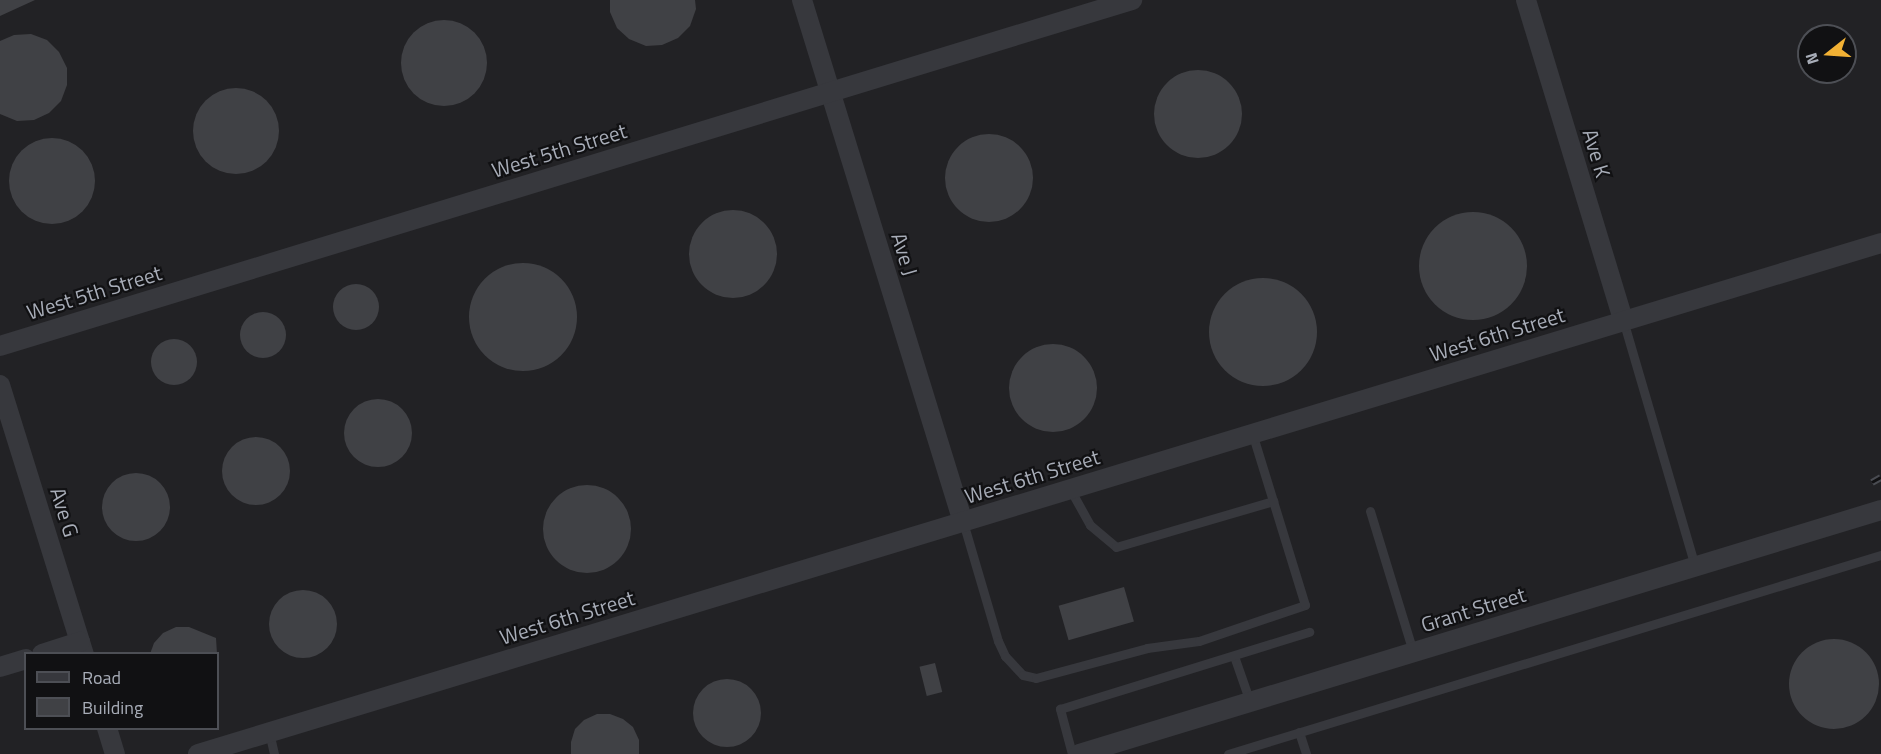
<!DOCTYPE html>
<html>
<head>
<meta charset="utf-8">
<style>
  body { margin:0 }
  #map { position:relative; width:1881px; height:754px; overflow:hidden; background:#161618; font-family:"Titillium Web",sans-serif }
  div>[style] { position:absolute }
  .built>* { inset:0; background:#222225 }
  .building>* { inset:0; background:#404145; transform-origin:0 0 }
  .round { border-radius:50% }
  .service>* { height:9px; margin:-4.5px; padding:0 4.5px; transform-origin:4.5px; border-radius:4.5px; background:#37383d }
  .minor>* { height:20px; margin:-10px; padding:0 10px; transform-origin:10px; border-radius:10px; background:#37383d }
  .rail>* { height:7px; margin-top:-3.5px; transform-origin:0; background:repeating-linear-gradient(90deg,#111113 0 14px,#4a4c52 0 28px); box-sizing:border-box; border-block:2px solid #4a4c52 }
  span { translate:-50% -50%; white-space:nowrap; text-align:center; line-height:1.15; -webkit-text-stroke:4.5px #111113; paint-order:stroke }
  .street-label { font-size:21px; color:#a8adb8 }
  .legend { position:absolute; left:24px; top:652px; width:195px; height:78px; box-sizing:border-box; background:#111113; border:2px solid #4d4f55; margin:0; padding:8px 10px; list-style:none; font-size:18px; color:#a8adb8 }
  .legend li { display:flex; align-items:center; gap:12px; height:30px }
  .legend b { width:30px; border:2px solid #4d4f55 }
  .north { position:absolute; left:1797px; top:24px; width:60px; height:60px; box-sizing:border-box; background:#111113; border:2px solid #4d4f55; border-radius:50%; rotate:253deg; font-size:16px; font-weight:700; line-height:24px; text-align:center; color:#a8adb8 }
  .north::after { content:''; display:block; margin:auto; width:21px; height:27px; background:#f2b134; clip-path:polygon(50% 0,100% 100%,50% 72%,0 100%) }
</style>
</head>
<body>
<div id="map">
  <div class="built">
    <div style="clip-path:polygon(evenodd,0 0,1881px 0,1881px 754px,0 754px,0 0,1809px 36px,1845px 36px,1845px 72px,1809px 72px,1809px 36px,0 0,26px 654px,218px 654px,218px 728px,26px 728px,26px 654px)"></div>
  </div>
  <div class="building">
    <div style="clip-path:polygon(0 0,35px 0,0 16px)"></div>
    <div style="clip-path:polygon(610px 0,695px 0,696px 9px,690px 26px,678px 38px,662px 45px,646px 46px,629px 39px,617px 28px,610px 12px)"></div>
    <div class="round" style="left:401px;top:20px;width:86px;height:86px"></div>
    <div style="clip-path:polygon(31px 34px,47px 40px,59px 52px,67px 68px,67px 85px,61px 101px,49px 113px,34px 120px,17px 121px,0 114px,0 41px,14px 35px)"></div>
    <div class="round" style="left:1154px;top:70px;width:88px;height:88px"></div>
    <div class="round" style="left:193px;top:88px;width:86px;height:86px"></div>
    <div class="round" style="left:945px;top:134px;width:88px;height:88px"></div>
    <div class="round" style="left:9px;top:138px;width:86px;height:86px"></div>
    <div class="round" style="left:689px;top:210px;width:88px;height:88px"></div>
    <div class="round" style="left:1419px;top:212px;width:108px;height:108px"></div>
    <div class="round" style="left:469px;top:263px;width:108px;height:108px"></div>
    <div class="round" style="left:1209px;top:278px;width:108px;height:108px"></div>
    <div class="round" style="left:333px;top:284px;width:46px;height:46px"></div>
    <div class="round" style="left:240px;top:312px;width:46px;height:46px"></div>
    <div class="round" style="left:151px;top:339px;width:46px;height:46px"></div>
    <div class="round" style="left:1009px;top:344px;width:88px;height:88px"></div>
    <div class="round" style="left:344px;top:399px;width:68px;height:68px"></div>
    <div class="round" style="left:222px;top:437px;width:68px;height:68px"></div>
    <div class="round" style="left:102px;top:473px;width:68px;height:68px"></div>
    <div class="round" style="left:543px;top:485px;width:88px;height:88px"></div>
    <div style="left:1124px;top:587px;width:36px;height:68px;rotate:74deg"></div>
    <div class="round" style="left:269px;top:590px;width:68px;height:68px"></div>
    <div style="clip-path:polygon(176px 627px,189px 627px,216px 638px,217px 654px,150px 654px,154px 643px,163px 633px)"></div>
    <div class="round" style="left:1789px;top:639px;width:90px;height:90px"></div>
    <div style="left:935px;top:663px;width:30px;height:16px;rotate:76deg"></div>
    <div class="round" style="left:693px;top:679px;width:68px;height:68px"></div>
    <div style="clip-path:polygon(597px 714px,610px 714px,623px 719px,633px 727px,639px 740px,639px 754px,571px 754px,571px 742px,575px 729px,584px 720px)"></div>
  </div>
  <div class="service">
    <div style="left:1623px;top:320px;width:256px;rotate:73.7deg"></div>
    <div style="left:1070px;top:489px;width:41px;rotate:60.9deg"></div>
    <div style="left:1090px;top:525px;width:34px;rotate:40deg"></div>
    <div style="left:1116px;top:547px;width:164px;rotate:-16.3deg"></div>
    <div style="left:1370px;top:511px;width:147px;rotate:73deg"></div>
    <div style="left:963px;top:522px;width:124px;rotate:73.6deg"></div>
    <div style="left:998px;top:641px;width:17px;rotate:65deg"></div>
    <div style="left:1005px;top:656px;width:26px;rotate:47deg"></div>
    <div style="left:1023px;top:675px;width:13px;rotate:13deg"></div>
    <div style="left:1036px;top:678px;width:115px;rotate:-15.1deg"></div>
    <div style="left:1147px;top:648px;width:52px;rotate:-7.7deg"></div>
    <div style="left:1199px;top:641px;width:112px;rotate:-18.8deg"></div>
    <div style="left:1305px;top:605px;width:180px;rotate:-107.1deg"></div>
    <div style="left:1234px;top:656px;width:49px;rotate:70.8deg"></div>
    <div style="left:269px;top:732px;width:23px;rotate:77deg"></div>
    <div style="left:1299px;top:732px;width:23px;rotate:72deg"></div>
    <div style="left:1072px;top:754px;width:47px;rotate:-104.9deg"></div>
    <div style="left:1060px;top:709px;width:261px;rotate:-17.2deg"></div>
    <div style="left:1228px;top:754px;width:683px;rotate:-16.95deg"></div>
  </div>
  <div class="minor">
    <div style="left:802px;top:0;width:546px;rotate:72.86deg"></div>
    <div style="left:1526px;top:0;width:334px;rotate:73.1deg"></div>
    <div style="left:0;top:346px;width:1184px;rotate:-17deg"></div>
    <div style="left:0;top:385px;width:282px;rotate:72.7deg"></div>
    <div style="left:42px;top:654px;width:40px;rotate:-18deg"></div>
    <div style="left:0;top:667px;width:27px;rotate:-17deg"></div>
    <div style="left:107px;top:728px;width:27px;rotate:73deg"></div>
    <div style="left:198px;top:754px;width:1759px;rotate:-16.89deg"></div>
    <div style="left:1079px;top:754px;width:838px;rotate:-16.92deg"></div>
  </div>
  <div class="rail">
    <div style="left:1872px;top:482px;width:10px;rotate:-29deg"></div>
  </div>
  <div class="street-label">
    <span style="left:559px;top:150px;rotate:-17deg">West 5th Street</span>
    <span style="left:1597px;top:153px;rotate:73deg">Ave K</span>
    <span style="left:905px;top:254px;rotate:73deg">Ave J</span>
    <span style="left:94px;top:292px;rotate:-17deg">West 5th Street</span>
    <span style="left:1497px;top:334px;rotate:-17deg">West 6th Street</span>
    <span style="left:1032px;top:476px;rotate:-17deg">West 6th Street</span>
    <span style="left:65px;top:512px;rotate:73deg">Ave G</span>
    <span style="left:1473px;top:609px;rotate:-17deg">Grant Street</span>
    <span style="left:567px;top:617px;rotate:-17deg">West 6th Street</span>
  </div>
  <ul class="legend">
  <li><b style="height:8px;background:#37383d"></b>Road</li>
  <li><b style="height:16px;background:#404145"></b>Building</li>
  </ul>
  <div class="north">N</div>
</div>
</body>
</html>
